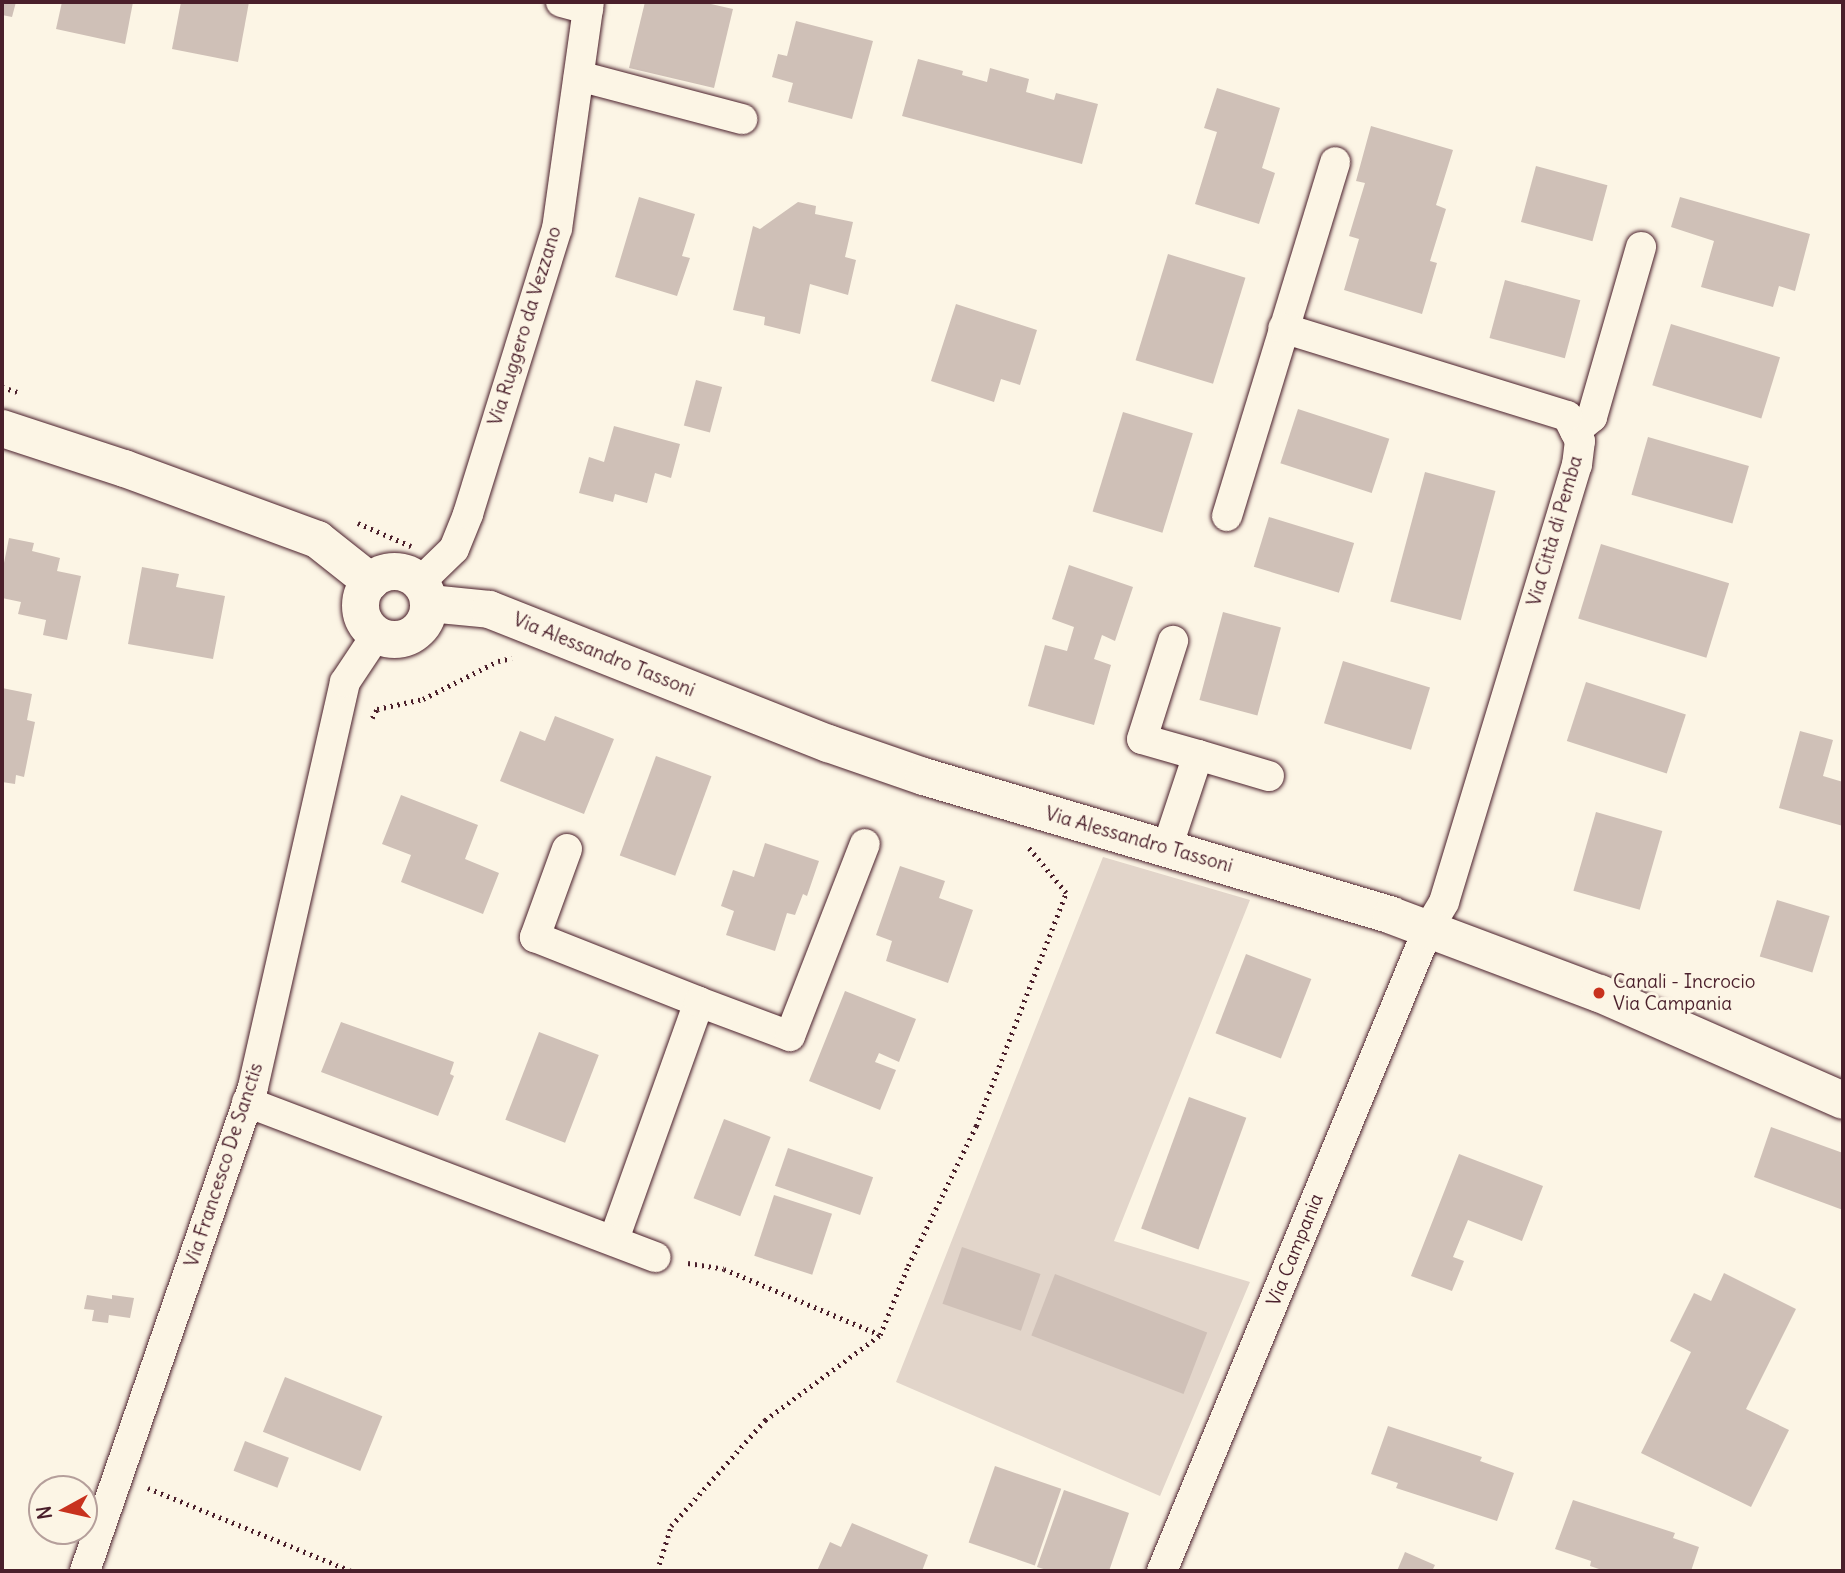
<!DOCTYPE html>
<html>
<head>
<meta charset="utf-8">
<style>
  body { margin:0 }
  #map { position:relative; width:1845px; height:1573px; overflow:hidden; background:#fcf5e5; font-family:Delius,sans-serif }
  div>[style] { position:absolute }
  .green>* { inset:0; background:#e2d5ca }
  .building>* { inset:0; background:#cfc0b7; transform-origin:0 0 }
  .path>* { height:4.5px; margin-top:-2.25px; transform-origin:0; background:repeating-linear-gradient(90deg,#4a1f2b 0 2px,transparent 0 7px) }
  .roads { filter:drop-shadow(0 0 2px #4a1f2b) drop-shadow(0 0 2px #4a1f2b) }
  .minor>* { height:30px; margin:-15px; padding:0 15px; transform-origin:15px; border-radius:15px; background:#fcf5e5 }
  .tertiary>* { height:37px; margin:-18.5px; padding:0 18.5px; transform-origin:18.5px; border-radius:18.5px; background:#fcf5e5 }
  .tertiary>.ring { margin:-18.5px; padding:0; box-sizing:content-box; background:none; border:37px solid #fcf5e5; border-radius:50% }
  .dots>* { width:19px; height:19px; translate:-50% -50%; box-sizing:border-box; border:4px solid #fcf5e5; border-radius:50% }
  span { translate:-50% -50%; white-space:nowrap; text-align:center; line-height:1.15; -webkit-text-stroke:6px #fcf5e5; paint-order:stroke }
  .street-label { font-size:19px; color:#4a1f2b }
  .poi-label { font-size:19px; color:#4a1f2b }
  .left { translate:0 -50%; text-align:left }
  .frame { position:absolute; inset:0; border:4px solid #4a1f2b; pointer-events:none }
  .north { position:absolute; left:28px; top:1475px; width:70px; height:70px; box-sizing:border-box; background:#fcf5e5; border:2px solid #b59f9b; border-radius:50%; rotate:262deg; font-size:19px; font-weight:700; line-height:28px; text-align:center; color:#4a1f2b }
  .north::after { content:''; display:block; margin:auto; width:24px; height:32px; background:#c8321e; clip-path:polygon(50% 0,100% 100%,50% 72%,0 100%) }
</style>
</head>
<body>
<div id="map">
  <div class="green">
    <div style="clip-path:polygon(1103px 857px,1250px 900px,1114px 1241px,1250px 1282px,1160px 1496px,896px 1382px)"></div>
  </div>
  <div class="building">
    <div style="clip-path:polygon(2px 2px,16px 2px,12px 17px,2px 15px)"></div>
    <div style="clip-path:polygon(62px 2px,133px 2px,125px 44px,56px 29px)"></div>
    <div style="clip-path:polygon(181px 2px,249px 2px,238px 62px,172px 49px)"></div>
    <div style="clip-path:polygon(645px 2px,702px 2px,733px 9px,714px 88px,629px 68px)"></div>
    <div style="clip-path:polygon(796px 21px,873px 41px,852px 119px,788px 102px,793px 83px,772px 77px,778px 54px,787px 56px)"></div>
    <div style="clip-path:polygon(918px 59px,963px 71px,962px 75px,987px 82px,990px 68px,1029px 79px,1026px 92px,1054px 100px,1056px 93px,1098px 104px,1082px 164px,902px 116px)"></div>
    <div style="clip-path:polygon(1217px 88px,1280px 108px,1262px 168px,1275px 173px,1259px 224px,1195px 204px,1217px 132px,1204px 128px)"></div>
    <div style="clip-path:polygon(1371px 126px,1453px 150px,1436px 205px,1446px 209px,1430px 261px,1437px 263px,1422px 314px,1344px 290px,1359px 239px,1349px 236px,1365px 183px,1356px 181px)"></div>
    <div style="left:1536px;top:166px;width:74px;height:58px;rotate:15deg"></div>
    <div style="clip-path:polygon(639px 197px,695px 214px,682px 256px,690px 258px,677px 296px,615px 277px)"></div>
    <div style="clip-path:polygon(1680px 197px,1810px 234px,1795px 291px,1779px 286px,1773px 307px,1701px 287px,1714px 241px,1671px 227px)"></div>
    <div style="clip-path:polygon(798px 202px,816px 206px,815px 214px,853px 222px,845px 257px,856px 260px,848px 295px,810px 284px,800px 334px,764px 325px,765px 317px,733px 310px,753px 226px,760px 229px)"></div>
    <div style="left:1168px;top:254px;width:81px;height:111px;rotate:17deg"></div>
    <div style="left:1505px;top:280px;width:78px;height:60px;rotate:15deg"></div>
    <div style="clip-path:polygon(956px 304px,1037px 330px,1020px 385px,1001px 379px,994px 402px,931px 381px)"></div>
    <div style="left:1671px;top:324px;width:114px;height:64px;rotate:17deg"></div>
    <div style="left:696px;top:380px;width:27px;height:47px;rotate:15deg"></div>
    <div style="left:1298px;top:409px;width:96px;height:57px;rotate:18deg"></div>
    <div style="left:1123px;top:412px;width:73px;height:104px;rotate:17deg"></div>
    <div style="clip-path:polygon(614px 426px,680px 444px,671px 478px,655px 473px,647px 503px,615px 494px,613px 502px,579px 493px,589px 457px,604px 462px)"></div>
    <div style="left:1648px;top:437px;width:105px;height:60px;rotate:16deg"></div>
    <div style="left:1425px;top:472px;width:73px;height:134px;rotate:15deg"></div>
    <div style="left:1269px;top:517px;width:89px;height:52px;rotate:17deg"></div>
    <div style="clip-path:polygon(9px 538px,34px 543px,32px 551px,60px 558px,57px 571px,81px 576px,67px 640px,43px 635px,46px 620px,18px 614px,21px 602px,2px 598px,2px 573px)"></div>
    <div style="left:1601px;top:544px;width:134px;height:78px;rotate:17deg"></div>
    <div style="clip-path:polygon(1069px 565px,1133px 587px,1115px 641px,1102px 635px,1094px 659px,1111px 665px,1094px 725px,1028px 706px,1045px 645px,1067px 651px,1074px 627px,1052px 619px)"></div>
    <div style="clip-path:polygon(142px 567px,179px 574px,176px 587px,225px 596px,213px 659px,128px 644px)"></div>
    <div style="left:1223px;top:612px;width:60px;height:91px;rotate:15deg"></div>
    <div style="left:1343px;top:661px;width:91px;height:65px;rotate:17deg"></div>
    <div style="left:1586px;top:682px;width:105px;height:62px;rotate:18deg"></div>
    <div style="clip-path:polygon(2px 688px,32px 694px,27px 720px,35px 722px,24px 777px,16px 775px,15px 784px,2px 782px)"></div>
    <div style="clip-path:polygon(555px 716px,614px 739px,584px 814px,500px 781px,520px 731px,545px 741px)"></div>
    <div style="clip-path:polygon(1800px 731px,1833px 740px,1823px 776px,1843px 782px,1843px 826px,1779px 808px)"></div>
    <div style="left:656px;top:756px;width:59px;height:106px;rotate:20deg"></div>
    <div style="clip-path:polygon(401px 795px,478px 825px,465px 859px,499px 873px,483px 914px,401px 882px,411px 855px,382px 844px)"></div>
    <div style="left:1596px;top:812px;width:69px;height:82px;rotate:16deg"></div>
    <div style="clip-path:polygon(765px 843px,819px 861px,807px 896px,803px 894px,795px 915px,787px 913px,775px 951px,726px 935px,734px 911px,721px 906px,733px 870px,754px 877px)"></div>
    <div style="clip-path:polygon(900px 866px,945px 881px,939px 898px,973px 910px,948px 983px,886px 961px,892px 941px,876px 935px)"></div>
    <div style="left:1777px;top:900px;width:55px;height:59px;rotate:17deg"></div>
    <div style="left:1246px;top:954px;width:70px;height:85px;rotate:21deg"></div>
    <div style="clip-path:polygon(845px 991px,916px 1019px,899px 1062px,879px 1053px,875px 1062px,896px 1070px,880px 1110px,809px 1081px)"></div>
    <div style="clip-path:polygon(341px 1022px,454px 1062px,450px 1074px,454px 1076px,438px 1116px,321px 1072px)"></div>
    <div style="left:539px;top:1032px;width:64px;height:94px;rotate:21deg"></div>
    <div style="left:1189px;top:1097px;width:61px;height:140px;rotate:20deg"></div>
    <div style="left:724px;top:1119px;width:50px;height:85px;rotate:21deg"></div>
    <div style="clip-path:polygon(1771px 1127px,1843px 1153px,1843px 1210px,1754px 1177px)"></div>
    <div style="left:788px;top:1148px;width:90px;height:40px;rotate:19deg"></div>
    <div style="clip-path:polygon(1459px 1154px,1543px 1186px,1522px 1241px,1468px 1220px,1453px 1257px,1464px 1261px,1452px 1291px,1411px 1276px)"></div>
    <div style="left:774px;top:1195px;width:61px;height:64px;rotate:18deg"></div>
    <div style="left:962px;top:1247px;width:83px;height:60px;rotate:19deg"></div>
    <div style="clip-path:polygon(1724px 1273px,1796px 1309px,1746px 1409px,1789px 1430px,1751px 1507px,1641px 1453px,1691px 1352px,1670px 1341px,1694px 1293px,1711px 1301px)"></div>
    <div style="left:1055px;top:1274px;width:163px;height:66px;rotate:21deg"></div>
    <div style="clip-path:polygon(87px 1295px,112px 1299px,112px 1295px,134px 1298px,130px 1318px,109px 1315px,108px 1323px,92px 1321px,94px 1310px,84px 1309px)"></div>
    <div style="left:285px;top:1377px;width:105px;height:59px;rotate:22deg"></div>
    <div style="clip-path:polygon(1388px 1426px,1482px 1457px,1480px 1461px,1514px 1473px,1497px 1521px,1396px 1488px,1398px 1483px,1371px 1474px)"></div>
    <div style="left:245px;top:1441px;width:47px;height:32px;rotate:21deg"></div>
    <div style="left:995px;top:1466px;width:70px;height:81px;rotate:19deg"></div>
    <div style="clip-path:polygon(1064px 1490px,1129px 1513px,1109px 1571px,1050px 1571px,1037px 1567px)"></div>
    <div style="clip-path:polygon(1573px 1500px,1675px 1533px,1673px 1538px,1699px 1547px,1691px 1571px,1605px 1571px,1590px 1566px,1591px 1561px,1555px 1549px)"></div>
    <div style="clip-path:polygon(852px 1523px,928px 1555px,922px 1571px,817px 1571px,830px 1542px,841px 1547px)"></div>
    <div style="clip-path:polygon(1405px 1552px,1435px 1565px,1432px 1571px,1397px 1571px)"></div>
  </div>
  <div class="path">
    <div style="left:2px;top:387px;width:16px;rotate:18deg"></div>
    <div style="left:358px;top:523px;width:58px;rotate:23.5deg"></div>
    <div style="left:372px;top:718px;width:10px;rotate:-61deg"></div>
    <div style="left:377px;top:709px;width:47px;rotate:-12.3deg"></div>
    <div style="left:423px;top:699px;width:84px;rotate:-26.9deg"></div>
    <div style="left:498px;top:661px;width:14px;rotate:-12deg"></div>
    <div style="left:688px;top:1263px;width:36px;rotate:9deg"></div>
    <div style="left:724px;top:1269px;width:168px;rotate:22.8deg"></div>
    <div style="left:148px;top:1488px;width:219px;rotate:22.2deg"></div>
    <div style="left:657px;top:1571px;width:47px;rotate:-72.7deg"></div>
    <div style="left:671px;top:1526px;width:142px;rotate:-48.4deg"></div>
    <div style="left:765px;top:1420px;width:143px;rotate:-36.5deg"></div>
    <div style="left:880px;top:1335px;width:74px;rotate:-67.9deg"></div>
    <div style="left:908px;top:1266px;width:156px;rotate:-64.1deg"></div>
    <div style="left:976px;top:1126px;width:250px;rotate:-68.9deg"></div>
    <div style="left:1066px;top:893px;width:61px;rotate:-129.7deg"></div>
  </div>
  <div class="roads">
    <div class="minor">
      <div style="left:561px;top:2px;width:28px;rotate:15deg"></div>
      <div style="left:579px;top:76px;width:169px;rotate:14.8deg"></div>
      <div style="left:1575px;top:431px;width:22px;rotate:-39deg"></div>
      <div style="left:1592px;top:417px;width:177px;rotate:-73.9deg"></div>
      <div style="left:1227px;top:516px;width:370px;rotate:-73deg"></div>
      <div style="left:420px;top:582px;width:47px;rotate:-44.1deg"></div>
      <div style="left:454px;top:549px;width:38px;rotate:-68deg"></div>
      <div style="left:468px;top:514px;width:299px;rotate:-72.7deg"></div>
      <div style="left:557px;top:229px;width:229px;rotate:-82deg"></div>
      <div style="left:1198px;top:755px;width:74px;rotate:16.5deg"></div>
      <div style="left:1167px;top:848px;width:98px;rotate:-71.6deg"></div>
      <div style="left:1198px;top:755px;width:58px;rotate:-164.1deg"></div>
      <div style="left:1142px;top:739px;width:103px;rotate:-72.4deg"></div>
      <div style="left:567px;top:849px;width:94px;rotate:110deg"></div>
      <div style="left:535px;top:937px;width:176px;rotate:21.6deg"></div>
      <div style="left:699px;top:1002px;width:253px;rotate:109.7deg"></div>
      <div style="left:699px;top:1002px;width:97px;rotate:20.5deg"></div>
      <div style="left:790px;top:1036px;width:206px;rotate:-68.7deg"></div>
      <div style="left:247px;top:1102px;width:437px;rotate:20.8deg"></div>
      <div style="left:85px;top:1571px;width:512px;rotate:-70.86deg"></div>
      <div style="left:253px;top:1087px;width:415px;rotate:-77.2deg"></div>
      <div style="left:345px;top:682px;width:58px;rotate:-56.3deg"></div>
      <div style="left:1162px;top:1571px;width:695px;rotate:-67.49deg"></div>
      <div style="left:1428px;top:929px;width:31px;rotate:-59deg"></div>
      <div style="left:1444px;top:902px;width:457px;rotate:-73.1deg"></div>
      <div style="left:1577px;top:465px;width:24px;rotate:-83deg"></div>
      <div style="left:1580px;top:441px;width:28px;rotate:-117deg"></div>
      <div style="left:1567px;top:416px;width:297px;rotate:-162.8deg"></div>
    </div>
    <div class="tertiary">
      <div style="left:2px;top:428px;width:128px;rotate:18.2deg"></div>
      <div style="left:124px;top:468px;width:206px;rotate:20.2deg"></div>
      <div style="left:317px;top:539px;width:68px;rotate:38.4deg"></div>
      <div class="ring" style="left:360px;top:571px;width:31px;height:31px"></div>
      <div style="left:429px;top:603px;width:60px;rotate:5.7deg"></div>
      <div style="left:489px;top:609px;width:365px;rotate:21.6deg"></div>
      <div style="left:828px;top:743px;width:101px;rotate:19.2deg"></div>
      <div style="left:923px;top:776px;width:488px;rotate:16.5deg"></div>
      <div style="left:1391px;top:915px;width:222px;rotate:20.6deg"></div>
      <div style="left:1599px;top:993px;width:266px;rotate:23.7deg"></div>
    </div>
  </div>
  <div class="dots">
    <div style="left:1599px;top:993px;background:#c8321e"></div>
  </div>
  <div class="street-label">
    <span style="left:525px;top:326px;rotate:-73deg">Via Ruggero da Vezzano</span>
    <span style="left:1555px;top:531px;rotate:-74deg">Via Città di Pemba</span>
    <span style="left:604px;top:655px;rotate:22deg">Via Alessandro Tassoni</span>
    <span style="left:1139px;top:840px;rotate:16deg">Via Alessandro Tassoni</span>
    <span style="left:224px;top:1165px;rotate:-72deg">Via Francesco De Sanctis</span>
    <span style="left:1295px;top:1250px;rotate:-68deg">Via Campania</span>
  </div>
  <div class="poi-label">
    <span class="left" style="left:1613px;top:993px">Canali - Incrocio<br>Via Campania</span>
  </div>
  <div class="frame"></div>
  <div class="north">N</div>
</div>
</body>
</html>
